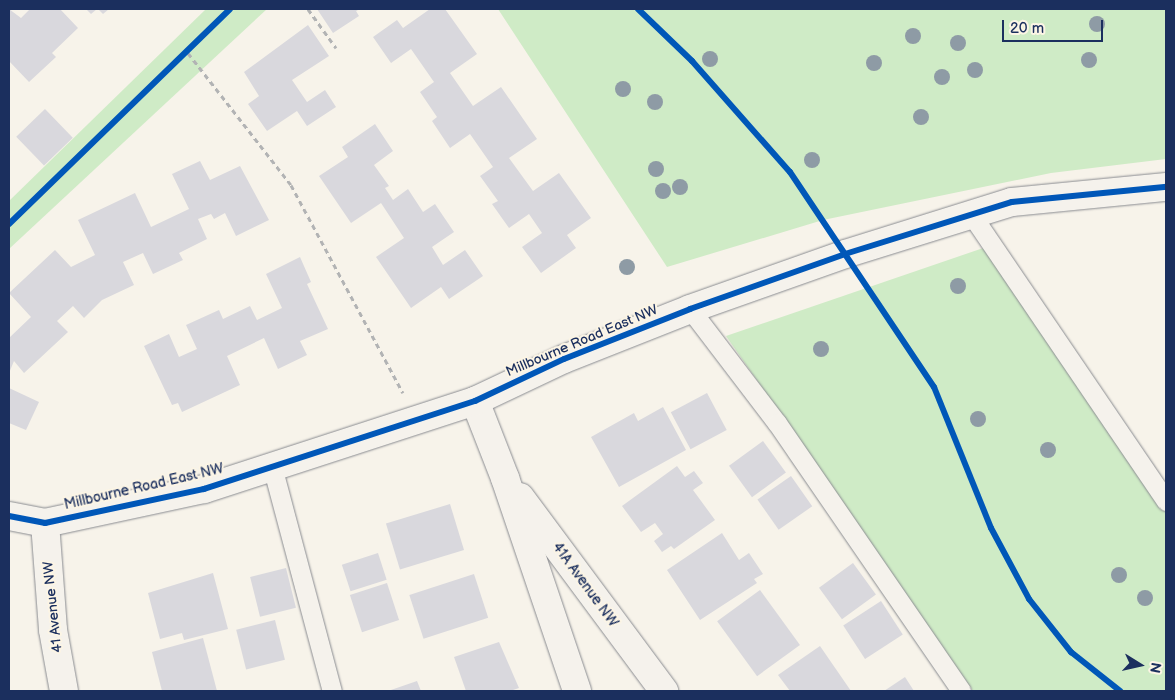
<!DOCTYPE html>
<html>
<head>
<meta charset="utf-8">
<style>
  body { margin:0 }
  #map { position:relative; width:1175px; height:700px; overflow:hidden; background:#f7f3ea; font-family:"Balsamiq Sans",sans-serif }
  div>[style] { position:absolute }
  .green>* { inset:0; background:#cfebc6 }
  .building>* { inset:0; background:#d9d8dd; transform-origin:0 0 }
  .path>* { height:3px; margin-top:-1.5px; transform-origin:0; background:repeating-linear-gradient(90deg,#b2b3b4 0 5px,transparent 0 9px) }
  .roads { filter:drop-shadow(0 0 1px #8a8c91) drop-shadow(0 0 1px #8a8c91) }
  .lane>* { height:19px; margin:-9.5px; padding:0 9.5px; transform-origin:9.5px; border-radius:9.5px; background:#f5f2ec }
  .street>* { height:28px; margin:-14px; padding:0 14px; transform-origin:14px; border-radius:14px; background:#f5f2ec }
  .secondary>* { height:28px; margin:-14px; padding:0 14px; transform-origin:14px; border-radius:14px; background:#f5f2ec }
  .cycleway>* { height:6px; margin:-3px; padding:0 3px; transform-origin:3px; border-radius:3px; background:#0057b8 }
  .trees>* { width:16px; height:16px; margin:-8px; border-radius:50%; background:#8e9ba5 }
  span { translate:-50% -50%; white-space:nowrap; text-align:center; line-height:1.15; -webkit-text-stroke:4px #fcf5e5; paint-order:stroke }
  .street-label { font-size:14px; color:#1b2f5e }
  .frame { position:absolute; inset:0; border:10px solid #1b2f5e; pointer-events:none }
  .north { position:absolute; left:1115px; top:640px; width:50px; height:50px; -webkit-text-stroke:4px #fcf5e5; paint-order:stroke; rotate:100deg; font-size:14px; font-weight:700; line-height:20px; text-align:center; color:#1b2f5e }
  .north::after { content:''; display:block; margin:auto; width:18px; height:22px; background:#1b2f5e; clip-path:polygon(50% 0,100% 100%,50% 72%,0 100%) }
  .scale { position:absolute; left:1002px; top:20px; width:101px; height:22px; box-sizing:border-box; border:2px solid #1b2f5e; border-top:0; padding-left:6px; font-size:15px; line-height:18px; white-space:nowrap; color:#1b2f5e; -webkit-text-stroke:4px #fcf5e5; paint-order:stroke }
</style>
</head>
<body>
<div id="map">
  <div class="green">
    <div style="clip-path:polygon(206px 9px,267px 9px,9px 249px,9px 201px)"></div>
    <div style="clip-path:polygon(498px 9px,1166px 9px,1166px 159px,1051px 173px,823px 220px,667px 267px)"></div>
    <div style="clip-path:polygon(992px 245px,1166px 501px,1166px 691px,973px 691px,726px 336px)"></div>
  </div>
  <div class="building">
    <div style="clip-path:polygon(9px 9px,21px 18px,30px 9px,60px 9px,78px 28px,52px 53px,56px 57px,29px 82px,9px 61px)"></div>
    <div style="clip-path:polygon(86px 9px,97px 9px,91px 14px)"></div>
    <div style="clip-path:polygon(98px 9px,109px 9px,103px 14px)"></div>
    <div style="clip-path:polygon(317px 9px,360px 9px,356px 11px,359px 16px,333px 33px)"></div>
    <div style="clip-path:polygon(430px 9px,445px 9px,477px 54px,450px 73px,473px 106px,501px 87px,537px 139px,509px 158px,533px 191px,559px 173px,591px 218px,567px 235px,576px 248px,541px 273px,522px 247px,542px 233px,529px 214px,509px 228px,492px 204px,498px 201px,480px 176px,493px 167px,470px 134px,450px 148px,432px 121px,437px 117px,420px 92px,434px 82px,411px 49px,391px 63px,373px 37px,397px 20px,403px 28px)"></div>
    <div style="clip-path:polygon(308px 25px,329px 56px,292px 80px,307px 102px,325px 90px,336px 107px,307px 126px,297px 111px,267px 131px,248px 104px,259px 96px,244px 72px)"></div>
    <div style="left:45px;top:109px;width:40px;height:40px;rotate:46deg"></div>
    <div style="clip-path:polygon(375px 124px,393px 151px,374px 165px,389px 186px,385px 188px,393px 200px,408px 189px,423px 212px,435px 204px,454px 232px,432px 247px,443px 265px,465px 250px,483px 276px,449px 299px,441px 287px,411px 308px,376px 257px,404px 238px,381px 203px,351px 223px,319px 176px,348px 157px,342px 147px)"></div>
    <div style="clip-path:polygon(200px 161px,210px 180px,240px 166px,269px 220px,236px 236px,225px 213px,214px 219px,211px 214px,198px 219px,207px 239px,179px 253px,183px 260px,153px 274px,143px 253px,123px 262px,134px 285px,102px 300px,84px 318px,73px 306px,57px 321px,68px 332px,24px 373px,14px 361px,9px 373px,9px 338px,31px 317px,9px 293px,55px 250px,71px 267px,95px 255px,78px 220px,135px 193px,151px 227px,189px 209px,172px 174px)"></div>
    <div style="clip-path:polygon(300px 257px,311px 282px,307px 284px,328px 329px,300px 341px,307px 355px,278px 369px,264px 338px,227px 356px,240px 385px,182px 412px,178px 403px,172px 405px,144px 346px,169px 334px,179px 357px,197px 349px,186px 325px,219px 310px,223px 319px,250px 306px,257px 320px,282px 308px,266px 274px)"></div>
    <div style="clip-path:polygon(9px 388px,39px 402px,26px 430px,9px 423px)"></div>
    <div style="left:707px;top:393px;width:42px;height:41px;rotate:62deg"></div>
    <div style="clip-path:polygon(663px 407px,686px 450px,619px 487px,591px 437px,634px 413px,638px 421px)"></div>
    <div style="left:763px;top:441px;width:39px;height:42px;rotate:54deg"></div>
    <div style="clip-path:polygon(677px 466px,685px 477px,694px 471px,703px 483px,693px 490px,715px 520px,674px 549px,671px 546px,662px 552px,654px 541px,663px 534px,655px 523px,641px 532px,622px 506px)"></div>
    <div style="left:791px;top:476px;width:37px;height:41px;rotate:55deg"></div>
    <div style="left:450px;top:504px;width:48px;height:67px;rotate:73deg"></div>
    <div style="clip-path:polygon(722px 533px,739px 560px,749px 553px,763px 574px,754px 579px,757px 583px,700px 620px,667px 570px)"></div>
    <div style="left:378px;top:553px;width:28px;height:38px;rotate:72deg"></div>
    <div style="left:853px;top:563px;width:39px;height:42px;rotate:54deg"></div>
    <div style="left:286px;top:568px;width:41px;height:37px;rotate:76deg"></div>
    <div style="clip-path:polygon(213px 573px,228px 629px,184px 640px,182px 633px,160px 639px,148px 593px)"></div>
    <div style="left:474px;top:574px;width:46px;height:68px;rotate:72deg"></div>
    <div style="left:387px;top:583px;width:39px;height:39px;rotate:72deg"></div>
    <div style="left:760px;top:590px;width:68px;height:53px;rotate:54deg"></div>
    <div style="left:881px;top:601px;width:40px;height:45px;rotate:57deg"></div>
    <div style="left:275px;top:620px;width:41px;height:40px;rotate:76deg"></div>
    <div style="clip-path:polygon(203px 638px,217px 691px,162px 691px,152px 652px)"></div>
    <div style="clip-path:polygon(499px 642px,519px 688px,510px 691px,466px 691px,454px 657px)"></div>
    <div style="clip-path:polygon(820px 646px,851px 691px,790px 691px,778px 675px)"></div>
    <div style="clip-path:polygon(905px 677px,914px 691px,884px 691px)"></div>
    <div style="clip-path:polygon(417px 681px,421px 691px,388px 691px)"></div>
  </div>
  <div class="path">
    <div style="left:308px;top:9px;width:48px;rotate:54.3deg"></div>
    <div style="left:188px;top:53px;width:167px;rotate:52deg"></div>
    <div style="left:291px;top:185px;width:236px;rotate:61.7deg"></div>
  </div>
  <div class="roads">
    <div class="lane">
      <div style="left:971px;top:214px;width:347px;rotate:55.8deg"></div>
      <div style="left:690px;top:309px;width:143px;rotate:52.7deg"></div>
      <div style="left:777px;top:423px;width:325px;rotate:55.5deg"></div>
      <div style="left:272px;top:466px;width:233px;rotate:75.1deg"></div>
    </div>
    <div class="street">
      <div style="left:475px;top:401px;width:83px;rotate:68.7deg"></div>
      <div style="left:505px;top:478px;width:225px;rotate:71.3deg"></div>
      <div style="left:520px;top:497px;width:242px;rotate:53.4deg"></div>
    </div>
    <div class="secondary">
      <div style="left:9px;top:516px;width:37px;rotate:11deg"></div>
      <div style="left:45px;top:523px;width:163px;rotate:-12.1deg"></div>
      <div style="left:204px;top:489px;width:285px;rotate:-18deg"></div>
      <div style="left:475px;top:401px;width:98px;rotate:-25.3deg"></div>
      <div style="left:564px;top:359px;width:136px;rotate:-21.6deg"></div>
      <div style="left:690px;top:309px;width:164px;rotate:-19.5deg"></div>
      <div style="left:845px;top:254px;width:175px;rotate:-17.3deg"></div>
      <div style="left:1012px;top:202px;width:155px;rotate:-5.6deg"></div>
      <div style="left:45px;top:523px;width:107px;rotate:85.7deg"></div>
      <div style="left:53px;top:630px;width:62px;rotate:79.8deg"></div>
    </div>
  </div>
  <div class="cycleway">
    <div style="left:638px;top:9px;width:75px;rotate:43.9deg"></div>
    <div style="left:692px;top:61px;width:148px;rotate:48.6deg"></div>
    <div style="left:790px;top:172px;width:259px;rotate:56.2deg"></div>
    <div style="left:934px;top:387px;width:152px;rotate:68deg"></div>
    <div style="left:991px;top:528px;width:81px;rotate:61.8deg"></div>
    <div style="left:1029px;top:599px;width:68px;rotate:51.6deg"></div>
    <div style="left:1071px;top:652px;width:63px;rotate:38.5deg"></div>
    <div style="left:9px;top:224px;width:308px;rotate:-44.2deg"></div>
    <div style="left:9px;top:516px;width:37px;rotate:11deg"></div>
    <div style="left:45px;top:523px;width:163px;rotate:-12.1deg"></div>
    <div style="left:204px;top:489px;width:285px;rotate:-18deg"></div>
    <div style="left:475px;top:401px;width:98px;rotate:-25.3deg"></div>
    <div style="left:564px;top:359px;width:136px;rotate:-21.6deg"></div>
    <div style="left:690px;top:309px;width:164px;rotate:-19.5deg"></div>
    <div style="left:845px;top:254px;width:175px;rotate:-17.3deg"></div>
    <div style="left:1012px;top:202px;width:155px;rotate:-5.6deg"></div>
  </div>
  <div class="trees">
    <div style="left:1097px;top:24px"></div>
    <div style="left:913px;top:36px"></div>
    <div style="left:958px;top:43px"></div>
    <div style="left:710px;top:59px"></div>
    <div style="left:1089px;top:60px"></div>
    <div style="left:874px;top:63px"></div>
    <div style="left:975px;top:70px"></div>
    <div style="left:942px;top:77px"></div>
    <div style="left:623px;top:89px"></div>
    <div style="left:655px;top:102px"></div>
    <div style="left:921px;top:117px"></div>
    <div style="left:812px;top:160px"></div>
    <div style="left:656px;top:169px"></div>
    <div style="left:680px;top:187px"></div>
    <div style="left:663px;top:191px"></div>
    <div style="left:627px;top:267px"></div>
    <div style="left:958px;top:286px"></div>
    <div style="left:821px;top:349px"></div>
    <div style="left:978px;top:419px"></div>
    <div style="left:1048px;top:450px"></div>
    <div style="left:1119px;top:575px"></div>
    <div style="left:1145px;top:598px"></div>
  </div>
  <div class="street-label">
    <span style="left:582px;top:341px;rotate:-23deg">Millbourne Road East NW</span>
    <span style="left:144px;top:487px;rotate:-13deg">Millbourne Road East NW</span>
    <span style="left:585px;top:585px;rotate:54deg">41A Avenue NW</span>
    <span style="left:53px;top:607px;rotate:-96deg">41 Avenue NW</span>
  </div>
  <div class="frame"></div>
  <div class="north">N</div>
  <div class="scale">20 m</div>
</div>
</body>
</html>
